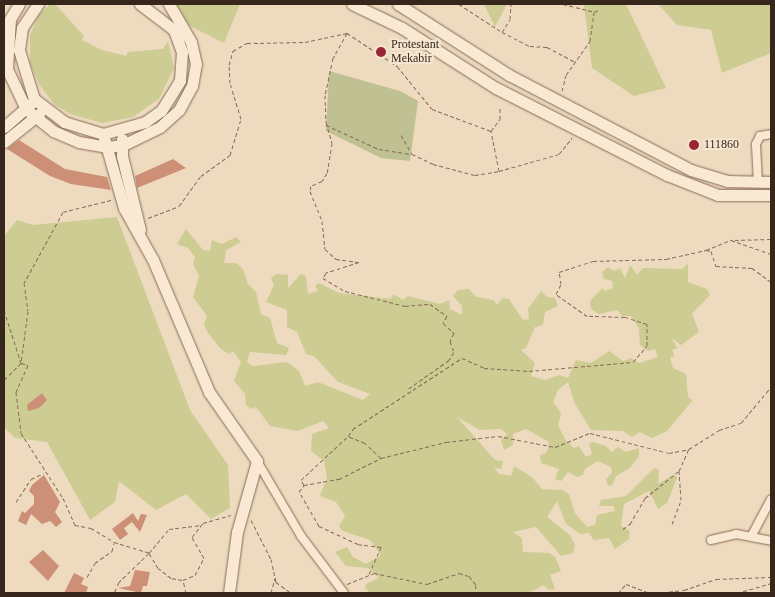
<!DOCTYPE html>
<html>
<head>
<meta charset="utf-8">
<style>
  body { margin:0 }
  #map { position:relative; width:775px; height:597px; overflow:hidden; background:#eedbbf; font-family:"Times New Roman",serif }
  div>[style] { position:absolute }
  .green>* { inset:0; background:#cccc93 }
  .cemetery>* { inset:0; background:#c0c193 }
  .building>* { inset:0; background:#cd8f75 }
  .path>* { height:1px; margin-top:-0.5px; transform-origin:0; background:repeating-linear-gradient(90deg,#876b57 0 4px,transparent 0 6.5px) }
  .roads { filter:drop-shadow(0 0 1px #876b57) drop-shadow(0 0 1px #876b57) }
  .street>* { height:8px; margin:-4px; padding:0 4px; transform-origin:4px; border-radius:4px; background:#f9e9d3 }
  .secondary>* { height:11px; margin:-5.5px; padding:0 5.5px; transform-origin:5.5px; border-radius:5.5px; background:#f9e9d3 }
  .dots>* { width:14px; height:14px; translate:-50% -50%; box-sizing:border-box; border:2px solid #f6e6cf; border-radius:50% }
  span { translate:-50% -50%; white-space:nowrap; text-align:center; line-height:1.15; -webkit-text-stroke:4px #f6e6cf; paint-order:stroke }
  .poi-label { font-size:12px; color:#37261c }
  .left { translate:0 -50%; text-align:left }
  .frame { position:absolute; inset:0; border:5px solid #37261c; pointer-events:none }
</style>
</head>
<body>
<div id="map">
  <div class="green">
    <div style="clip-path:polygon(50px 4px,55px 4px,84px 36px,82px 40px,102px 50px,126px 56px,128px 52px,163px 49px,168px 41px,174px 68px,159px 99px,133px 117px,102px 123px,70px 114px,55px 105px,40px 86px,30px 62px,30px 35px,39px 15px)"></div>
    <div style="clip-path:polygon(175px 4px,240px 4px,224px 43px,190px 26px)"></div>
    <div style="clip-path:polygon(484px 4px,507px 4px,495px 27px)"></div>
    <div style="clip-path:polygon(584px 4px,626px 4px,666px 88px,634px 96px,592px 68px)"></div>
    <div style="clip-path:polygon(658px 4px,771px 4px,771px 53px,722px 73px,711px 30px,677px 25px)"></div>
    <div style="clip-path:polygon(117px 217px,190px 410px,228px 465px,230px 508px,211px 519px,186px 494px,156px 510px,119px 481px,115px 502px,90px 520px,47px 442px,15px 438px,4px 427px,4px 236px,17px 220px,33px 225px)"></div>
    <div style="clip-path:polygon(186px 229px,203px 250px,210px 251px,212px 240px,222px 244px,236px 237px,241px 242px,226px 250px,224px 263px,236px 263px,243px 269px,248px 284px,256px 292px,261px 314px,270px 318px,277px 343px,289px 348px,286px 355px,250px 352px,247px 362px,253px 366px,287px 362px,299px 371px,305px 386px,318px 382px,363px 400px,370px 394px,338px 382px,314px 356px,306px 354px,297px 332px,287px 327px,287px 310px,266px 302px,274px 285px,271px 278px,276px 274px,288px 275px,288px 288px,301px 274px,306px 276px,308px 294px,318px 291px,315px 286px,319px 283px,339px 293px,391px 299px,392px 295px,397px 296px,403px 300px,408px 296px,440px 304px,449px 300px,450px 309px,462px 315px,462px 306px,453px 296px,458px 290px,469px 289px,476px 297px,494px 300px,497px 305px,503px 298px,509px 299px,523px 320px,529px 319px,528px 309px,541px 291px,547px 297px,555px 298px,558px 306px,545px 312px,543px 325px,535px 327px,526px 348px,521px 350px,535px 363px,531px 376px,545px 380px,559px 375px,568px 378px,576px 360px,591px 363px,609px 351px,623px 361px,631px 358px,639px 363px,658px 357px,655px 349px,648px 351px,640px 345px,639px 328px,631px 316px,622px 316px,617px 310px,599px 314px,591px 309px,590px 301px,602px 288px,605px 291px,613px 288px,612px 281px,604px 279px,602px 272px,608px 267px,614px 271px,620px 268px,625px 278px,630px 265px,637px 275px,643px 268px,682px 269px,688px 263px,688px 282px,707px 289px,710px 295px,692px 314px,699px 332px,681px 345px,672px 338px,677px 348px,672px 350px,675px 357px,670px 357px,673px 368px,686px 374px,688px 397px,693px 400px,667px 431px,652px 438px,640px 432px,632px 437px,623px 431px,591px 430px,575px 404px,568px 382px,558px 390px,553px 402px,561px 413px,558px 425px,565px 439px,574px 448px,579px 446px,586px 457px,592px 454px,589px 443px,593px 442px,606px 446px,612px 452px,618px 447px,626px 452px,639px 448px,639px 456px,630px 468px,616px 476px,612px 485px,608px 486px,606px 479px,612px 473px,611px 467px,598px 461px,585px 469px,583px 475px,577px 477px,568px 472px,561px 481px,555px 479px,559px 469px,541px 463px,540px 455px,547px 452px,549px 442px,526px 429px,513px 434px,513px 445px,504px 450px,501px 440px,507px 434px,501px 429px,480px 430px,457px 417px,495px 460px,503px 461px,501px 469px,494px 468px,499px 474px,511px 476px,514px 466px,532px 477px,542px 489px,562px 490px,569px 494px,575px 513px,587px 527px,595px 525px,597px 515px,615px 511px,614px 506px,599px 506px,601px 500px,626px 496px,654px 468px,659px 470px,658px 484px,675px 474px,677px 478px,667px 503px,658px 509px,649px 491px,624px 504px,621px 526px,630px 531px,629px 539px,615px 549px,609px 538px,594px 540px,589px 533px,580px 534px,566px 524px,557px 501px,547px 517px,570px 535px,575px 545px,573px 553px,561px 556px,536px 527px,513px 532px,522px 538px,523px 552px,549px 553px,555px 557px,561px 571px,550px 575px,555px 589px,549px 590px,544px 585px,528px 593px,371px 593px,365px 589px,366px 584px,379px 578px,368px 568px,346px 566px,335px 552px,347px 547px,353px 557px,366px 564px,381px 555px,370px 540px,343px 531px,339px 526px,345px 516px,336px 502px,320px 496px,327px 478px,324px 461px,311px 451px,312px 434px,329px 428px,323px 421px,298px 431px,270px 426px,256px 407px,250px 409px,246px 405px,245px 394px,234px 381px,241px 362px,233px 351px,229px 354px,221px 349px,208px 333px,204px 325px,207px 316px,193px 297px,199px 276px,193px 264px,195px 257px,188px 248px,177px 244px)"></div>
  </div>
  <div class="cemetery">
    <div style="clip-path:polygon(329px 71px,400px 91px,418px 101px,410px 161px,381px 158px,326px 131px)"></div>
  </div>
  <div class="building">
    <div style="clip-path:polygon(19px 140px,65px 169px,107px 177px,111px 190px,71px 184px,50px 176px,7px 149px)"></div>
    <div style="clip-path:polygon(173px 159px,186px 168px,137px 188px,135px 176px)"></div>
    <div style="clip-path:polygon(42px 393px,47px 400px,39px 408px,28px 411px,27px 405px)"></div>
    <div style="clip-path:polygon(44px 475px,60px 502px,55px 512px,62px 522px,56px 527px,50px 521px,42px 524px,31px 514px,26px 525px,18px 521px,22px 511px,25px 513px,34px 504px,34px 496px,29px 491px,32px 485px)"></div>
    <div style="clip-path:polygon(133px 513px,138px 521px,141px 514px,147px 515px,140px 532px,132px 522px,124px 528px,128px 534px,120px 540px,112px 529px)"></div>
    <div style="clip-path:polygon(43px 550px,59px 566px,48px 581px,29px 562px)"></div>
    <div style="clip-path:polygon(135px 570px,150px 572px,147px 586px,143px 586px,141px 593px,118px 588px,130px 586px)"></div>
    <div style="clip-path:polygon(74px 573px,84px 578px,81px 584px,88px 587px,86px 593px,64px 593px)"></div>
  </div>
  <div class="path">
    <div style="left:459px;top:4px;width:51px;rotate:33.1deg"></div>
    <div style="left:502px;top:32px;width:15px;rotate:-58deg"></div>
    <div style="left:510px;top:19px;width:15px;rotate:-86deg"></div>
    <div style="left:563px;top:4px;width:32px;rotate:14deg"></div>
    <div style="left:502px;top:32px;width:31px;rotate:27deg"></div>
    <div style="left:530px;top:46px;width:17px;rotate:3deg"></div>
    <div style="left:547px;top:47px;width:32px;rotate:28deg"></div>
    <div style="left:347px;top:33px;width:29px;rotate:119deg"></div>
    <div style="left:333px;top:58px;width:38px;rotate:102deg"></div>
    <div style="left:325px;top:95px;width:27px;rotate:88deg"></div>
    <div style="left:326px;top:122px;width:22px;rotate:74deg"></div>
    <div style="left:332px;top:143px;width:30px;rotate:99deg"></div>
    <div style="left:327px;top:173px;width:9px;rotate:122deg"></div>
    <div style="left:322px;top:181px;width:12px;rotate:156deg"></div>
    <div style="left:311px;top:186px;width:5px;rotate:101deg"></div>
    <div style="left:310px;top:191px;width:32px;rotate:68deg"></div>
    <div style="left:322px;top:221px;width:28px;rotate:84deg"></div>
    <div style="left:325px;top:249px;width:15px;rotate:42deg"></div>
    <div style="left:336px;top:259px;width:22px;rotate:8deg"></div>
    <div style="left:562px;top:91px;width:16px;rotate:-76deg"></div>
    <div style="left:566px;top:75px;width:42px;rotate:-54.8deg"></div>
    <div style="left:590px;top:41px;width:29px;rotate:-82deg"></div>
    <div style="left:594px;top:12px;width:5px;rotate:-22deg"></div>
    <div style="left:326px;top:125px;width:58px;rotate:24.4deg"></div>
    <div style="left:379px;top:149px;width:32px;rotate:9deg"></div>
    <div style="left:401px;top:135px;width:22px;rotate:60deg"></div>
    <div style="left:412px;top:154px;width:23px;rotate:25deg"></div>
    <div style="left:433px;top:164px;width:43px;rotate:14.7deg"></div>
    <div style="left:475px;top:175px;width:24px;rotate:-9deg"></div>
    <div style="left:499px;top:171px;width:41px;rotate:-101.3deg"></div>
    <div style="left:491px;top:131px;width:15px;rotate:-53deg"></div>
    <div style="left:500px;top:119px;width:11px;rotate:-90deg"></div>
    <div style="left:499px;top:171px;width:62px;rotate:-15.8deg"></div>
    <div style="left:559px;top:154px;width:21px;rotate:-51deg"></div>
    <div style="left:111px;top:200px;width:49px;rotate:166deg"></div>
    <div style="left:63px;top:212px;width:81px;rotate:118.8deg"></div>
    <div style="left:24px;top:283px;width:28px;rotate:82deg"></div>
    <div style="left:28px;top:311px;width:52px;rotate:97.7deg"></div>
    <div style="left:21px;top:363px;width:7px;rotate:16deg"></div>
    <div style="left:28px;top:365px;width:30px;rotate:114deg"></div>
    <div style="left:16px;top:392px;width:41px;rotate:83deg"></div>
    <div style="left:21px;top:433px;width:77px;rotate:57.1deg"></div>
    <div style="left:63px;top:498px;width:30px;rotate:66deg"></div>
    <div style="left:75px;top:525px;width:16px;rotate:11deg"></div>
    <div style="left:91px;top:528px;width:27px;rotate:31deg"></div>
    <div style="left:114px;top:542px;width:37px;rotate:17deg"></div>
    <div style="left:149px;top:553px;width:42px;rotate:136deg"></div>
    <div style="left:119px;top:582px;width:12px;rotate:114deg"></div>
    <div style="left:148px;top:218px;width:33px;rotate:-21deg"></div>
    <div style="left:179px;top:206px;width:37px;rotate:-54deg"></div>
    <div style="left:201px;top:176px;width:36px;rotate:-36deg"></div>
    <div style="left:230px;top:155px;width:38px;rotate:-73deg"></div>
    <div style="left:241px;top:119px;width:38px;rotate:-107deg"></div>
    <div style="left:230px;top:83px;width:18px;rotate:-93deg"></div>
    <div style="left:229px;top:65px;width:15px;rotate:-74deg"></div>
    <div style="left:233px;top:51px;width:16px;rotate:-30deg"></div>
    <div style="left:247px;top:43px;width:58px;rotate:-1deg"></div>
    <div style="left:305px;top:42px;width:43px;rotate:-12.1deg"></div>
    <div style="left:347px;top:33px;width:60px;rotate:33.4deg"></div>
    <div style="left:397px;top:66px;width:55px;rotate:50.9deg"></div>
    <div style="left:432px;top:109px;width:63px;rotate:20.4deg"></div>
    <div style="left:771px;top:239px;width:40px;rotate:178.6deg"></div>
    <div style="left:731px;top:240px;width:42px;rotate:19.3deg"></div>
    <div style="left:706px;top:250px;width:27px;rotate:-22deg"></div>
    <div style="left:359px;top:262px;width:35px;rotate:162deg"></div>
    <div style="left:326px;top:273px;width:6px;rotate:121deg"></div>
    <div style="left:323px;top:278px;width:26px;rotate:31deg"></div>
    <div style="left:345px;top:291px;width:62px;rotate:14deg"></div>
    <div style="left:405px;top:306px;width:25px;rotate:-5deg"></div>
    <div style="left:430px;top:304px;width:21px;rotate:35deg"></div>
    <div style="left:447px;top:316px;width:8px;rotate:120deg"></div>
    <div style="left:443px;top:323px;width:15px;rotate:42deg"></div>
    <div style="left:454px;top:333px;width:9px;rotate:117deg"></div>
    <div style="left:450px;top:341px;width:12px;rotate:70deg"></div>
    <div style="left:454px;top:352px;width:9px;rotate:122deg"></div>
    <div style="left:449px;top:360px;width:50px;rotate:144.7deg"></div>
    <div style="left:4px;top:310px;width:56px;rotate:72.2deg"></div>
    <div style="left:21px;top:363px;width:24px;rotate:135deg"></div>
    <div style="left:381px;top:458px;width:22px;rotate:-137deg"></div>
    <div style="left:365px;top:443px;width:18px;rotate:-158deg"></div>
    <div style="left:348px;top:436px;width:9px;rotate:-54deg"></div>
    <div style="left:353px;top:429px;width:130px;rotate:-33.1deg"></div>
    <div style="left:462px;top:358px;width:24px;rotate:24deg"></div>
    <div style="left:484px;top:368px;width:45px;rotate:3.8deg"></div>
    <div style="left:529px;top:371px;width:104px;rotate:-4.9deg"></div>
    <div style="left:633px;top:362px;width:21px;rotate:-49deg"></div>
    <div style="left:647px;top:346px;width:22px;rotate:-90deg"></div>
    <div style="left:647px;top:324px;width:23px;rotate:-162deg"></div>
    <div style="left:625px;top:317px;width:38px;rotate:-178deg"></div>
    <div style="left:587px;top:316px;width:38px;rotate:-145deg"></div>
    <div style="left:556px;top:294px;width:11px;rotate:-63deg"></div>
    <div style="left:561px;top:284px;width:12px;rotate:-99deg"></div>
    <div style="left:559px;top:272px;width:36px;rotate:-18deg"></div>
    <div style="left:593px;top:261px;width:73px;rotate:-1.6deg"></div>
    <div style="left:666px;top:259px;width:41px;rotate:-12.7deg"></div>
    <div style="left:706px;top:250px;width:5px;rotate:11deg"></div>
    <div style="left:711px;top:251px;width:16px;rotate:72deg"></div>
    <div style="left:716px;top:266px;width:36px;rotate:3deg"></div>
    <div style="left:752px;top:268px;width:24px;rotate:36deg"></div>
    <div style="left:304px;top:485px;width:6px;rotate:-121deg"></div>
    <div style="left:301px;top:480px;width:64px;rotate:-43.1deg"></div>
    <div style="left:16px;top:502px;width:27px;rotate:-57deg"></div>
    <div style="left:31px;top:479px;width:14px;rotate:-25deg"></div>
    <div style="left:251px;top:520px;width:44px;rotate:62.9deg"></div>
    <div style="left:271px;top:559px;width:24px;rotate:78deg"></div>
    <div style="left:276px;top:582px;width:19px;rotate:36deg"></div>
    <div style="left:672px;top:524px;width:26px;rotate:-69deg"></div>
    <div style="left:681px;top:500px;width:29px;rotate:-94deg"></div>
    <div style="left:623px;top:529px;width:9px;rotate:-36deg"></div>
    <div style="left:630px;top:524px;width:30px;rotate:-60deg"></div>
    <div style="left:645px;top:498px;width:43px;rotate:-38.5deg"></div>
    <div style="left:679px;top:471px;width:24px;rotate:-66deg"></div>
    <div style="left:369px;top:574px;width:30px;rotate:-66deg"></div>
    <div style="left:381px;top:547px;width:23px;rotate:-173deg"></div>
    <div style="left:358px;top:544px;width:43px;rotate:-155.2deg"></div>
    <div style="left:319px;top:526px;width:39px;rotate:-120deg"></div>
    <div style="left:299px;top:492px;width:9px;rotate:-54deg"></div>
    <div style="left:304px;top:485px;width:36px;rotate:-10deg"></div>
    <div style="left:339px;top:479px;width:47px;rotate:-26.6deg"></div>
    <div style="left:381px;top:458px;width:67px;rotate:-13.8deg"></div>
    <div style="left:446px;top:442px;width:52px;rotate:-6.6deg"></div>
    <div style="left:498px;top:436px;width:58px;rotate:10.9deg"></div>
    <div style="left:555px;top:447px;width:38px;rotate:-22deg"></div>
    <div style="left:590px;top:433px;width:81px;rotate:14.2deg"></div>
    <div style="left:669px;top:453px;width:20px;rotate:-11deg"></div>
    <div style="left:689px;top:449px;width:36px;rotate:-32deg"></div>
    <div style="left:719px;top:430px;width:23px;rotate:-18deg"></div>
    <div style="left:741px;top:423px;width:47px;rotate:-50.2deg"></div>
    <div style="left:87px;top:577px;width:16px;rotate:-60deg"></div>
    <div style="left:95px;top:563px;width:21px;rotate:-35deg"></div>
    <div style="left:112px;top:551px;width:8px;rotate:-76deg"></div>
    <div style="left:182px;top:580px;width:11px;rotate:-170deg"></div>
    <div style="left:171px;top:578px;width:16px;rotate:-142deg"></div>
    <div style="left:158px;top:568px;width:17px;rotate:-121deg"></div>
    <div style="left:149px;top:553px;width:31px;rotate:-50deg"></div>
    <div style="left:169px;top:529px;width:31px;rotate:-7deg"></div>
    <div style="left:347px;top:584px;width:29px;rotate:-22deg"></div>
    <div style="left:374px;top:573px;width:54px;rotate:11.7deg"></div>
    <div style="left:427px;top:584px;width:34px;rotate:-19deg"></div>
    <div style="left:459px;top:573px;width:10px;rotate:17deg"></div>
    <div style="left:469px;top:576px;width:11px;rotate:52deg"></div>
    <div style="left:476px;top:585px;width:8px;rotate:97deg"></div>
    <div style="left:186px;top:593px;width:13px;rotate:-103deg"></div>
    <div style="left:183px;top:580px;width:13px;rotate:-23deg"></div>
    <div style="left:195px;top:575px;width:19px;rotate:-62deg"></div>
    <div style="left:204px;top:558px;width:24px;rotate:-120deg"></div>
    <div style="left:192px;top:537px;width:18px;rotate:-52deg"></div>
    <div style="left:203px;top:523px;width:29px;rotate:-16deg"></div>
    <div style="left:271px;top:593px;width:16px;rotate:-75deg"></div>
    <div style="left:618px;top:593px;width:12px;rotate:-48deg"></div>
    <div style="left:626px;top:584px;width:26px;rotate:21deg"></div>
    <div style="left:656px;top:593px;width:28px;rotate:-6deg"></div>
    <div style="left:684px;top:590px;width:34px;rotate:-19deg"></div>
    <div style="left:716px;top:579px;width:55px;rotate:-2.1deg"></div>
    <div style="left:737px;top:593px;width:35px;rotate:-16deg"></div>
  </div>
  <div class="roads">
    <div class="street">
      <div style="left:758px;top:183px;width:39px;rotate:-93deg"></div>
      <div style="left:756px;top:144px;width:9px;rotate:-63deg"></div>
      <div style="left:760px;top:136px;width:11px;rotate:-10deg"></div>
      <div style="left:257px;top:461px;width:87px;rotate:59.6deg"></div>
      <div style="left:301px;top:536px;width:71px;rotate:53deg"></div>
      <div style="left:752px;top:535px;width:40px;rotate:-62deg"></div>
      <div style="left:711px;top:540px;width:26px;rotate:-13deg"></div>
      <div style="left:736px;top:534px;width:36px;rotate:11deg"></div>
    </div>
    <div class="secondary">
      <div style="left:19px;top:4px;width:17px;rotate:121deg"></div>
      <div style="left:10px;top:19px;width:50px;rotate:93.4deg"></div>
      <div style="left:7px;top:69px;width:44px;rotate:64.6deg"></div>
      <div style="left:26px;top:109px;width:35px;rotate:39deg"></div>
      <div style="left:53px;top:131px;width:28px;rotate:23deg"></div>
      <div style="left:79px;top:142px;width:29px;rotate:10deg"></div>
      <div style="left:108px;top:147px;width:15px;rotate:-8deg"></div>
      <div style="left:123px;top:145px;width:41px;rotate:-25.9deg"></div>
      <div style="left:160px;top:127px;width:25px;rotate:-42deg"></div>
      <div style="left:179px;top:110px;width:27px;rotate:-62deg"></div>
      <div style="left:192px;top:86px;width:22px;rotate:-80deg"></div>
      <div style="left:196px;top:64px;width:23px;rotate:-103deg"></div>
      <div style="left:191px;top:42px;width:44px;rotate:-120.1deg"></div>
      <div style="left:38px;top:4px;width:29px;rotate:124deg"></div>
      <div style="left:22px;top:28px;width:22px;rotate:98deg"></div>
      <div style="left:19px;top:50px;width:51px;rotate:73deg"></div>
      <div style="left:34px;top:99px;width:38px;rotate:37deg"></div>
      <div style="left:64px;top:122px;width:41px;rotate:17.1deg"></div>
      <div style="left:103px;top:134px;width:44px;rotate:-15.9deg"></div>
      <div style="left:145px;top:122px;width:19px;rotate:-35deg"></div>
      <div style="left:161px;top:111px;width:36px;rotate:-58deg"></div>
      <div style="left:180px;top:80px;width:28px;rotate:-86deg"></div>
      <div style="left:182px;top:52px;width:23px;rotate:-110deg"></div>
      <div style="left:174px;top:30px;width:43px;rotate:-142.6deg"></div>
      <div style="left:352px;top:4px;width:55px;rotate:25.6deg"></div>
      <div style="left:402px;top:28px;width:112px;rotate:32.6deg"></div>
      <div style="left:496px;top:88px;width:192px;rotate:27deg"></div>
      <div style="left:667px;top:175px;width:55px;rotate:21.4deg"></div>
      <div style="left:718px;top:195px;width:53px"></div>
      <div style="left:398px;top:4px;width:132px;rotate:32.6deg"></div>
      <div style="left:509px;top:75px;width:205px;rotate:27.6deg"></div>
      <div style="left:691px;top:170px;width:38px;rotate:17deg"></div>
      <div style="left:727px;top:181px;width:44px;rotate:1.3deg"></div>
      <div style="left:4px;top:127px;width:35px;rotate:-41deg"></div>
      <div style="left:103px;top:134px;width:77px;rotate:74.2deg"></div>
      <div style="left:124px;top:208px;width:60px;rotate:60.9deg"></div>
      <div style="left:153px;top:260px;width:143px;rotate:67deg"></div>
      <div style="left:209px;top:392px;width:84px;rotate:55.2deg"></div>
      <div style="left:257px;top:461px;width:74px;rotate:105.7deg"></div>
      <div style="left:237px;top:532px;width:62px;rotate:97.5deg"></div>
      <div style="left:122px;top:139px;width:17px;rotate:90deg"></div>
      <div style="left:122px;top:156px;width:76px;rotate:76.3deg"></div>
      <div style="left:4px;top:142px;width:45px;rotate:-38.7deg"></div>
    </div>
  </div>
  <div class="dots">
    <div style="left:381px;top:52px;background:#972735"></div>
    <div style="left:694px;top:145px;background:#972735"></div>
  </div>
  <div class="poi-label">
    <span class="left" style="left:391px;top:52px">Protestant<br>Mekabir</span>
    <span class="left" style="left:704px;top:145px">111860</span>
  </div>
  <div class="frame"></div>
</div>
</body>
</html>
